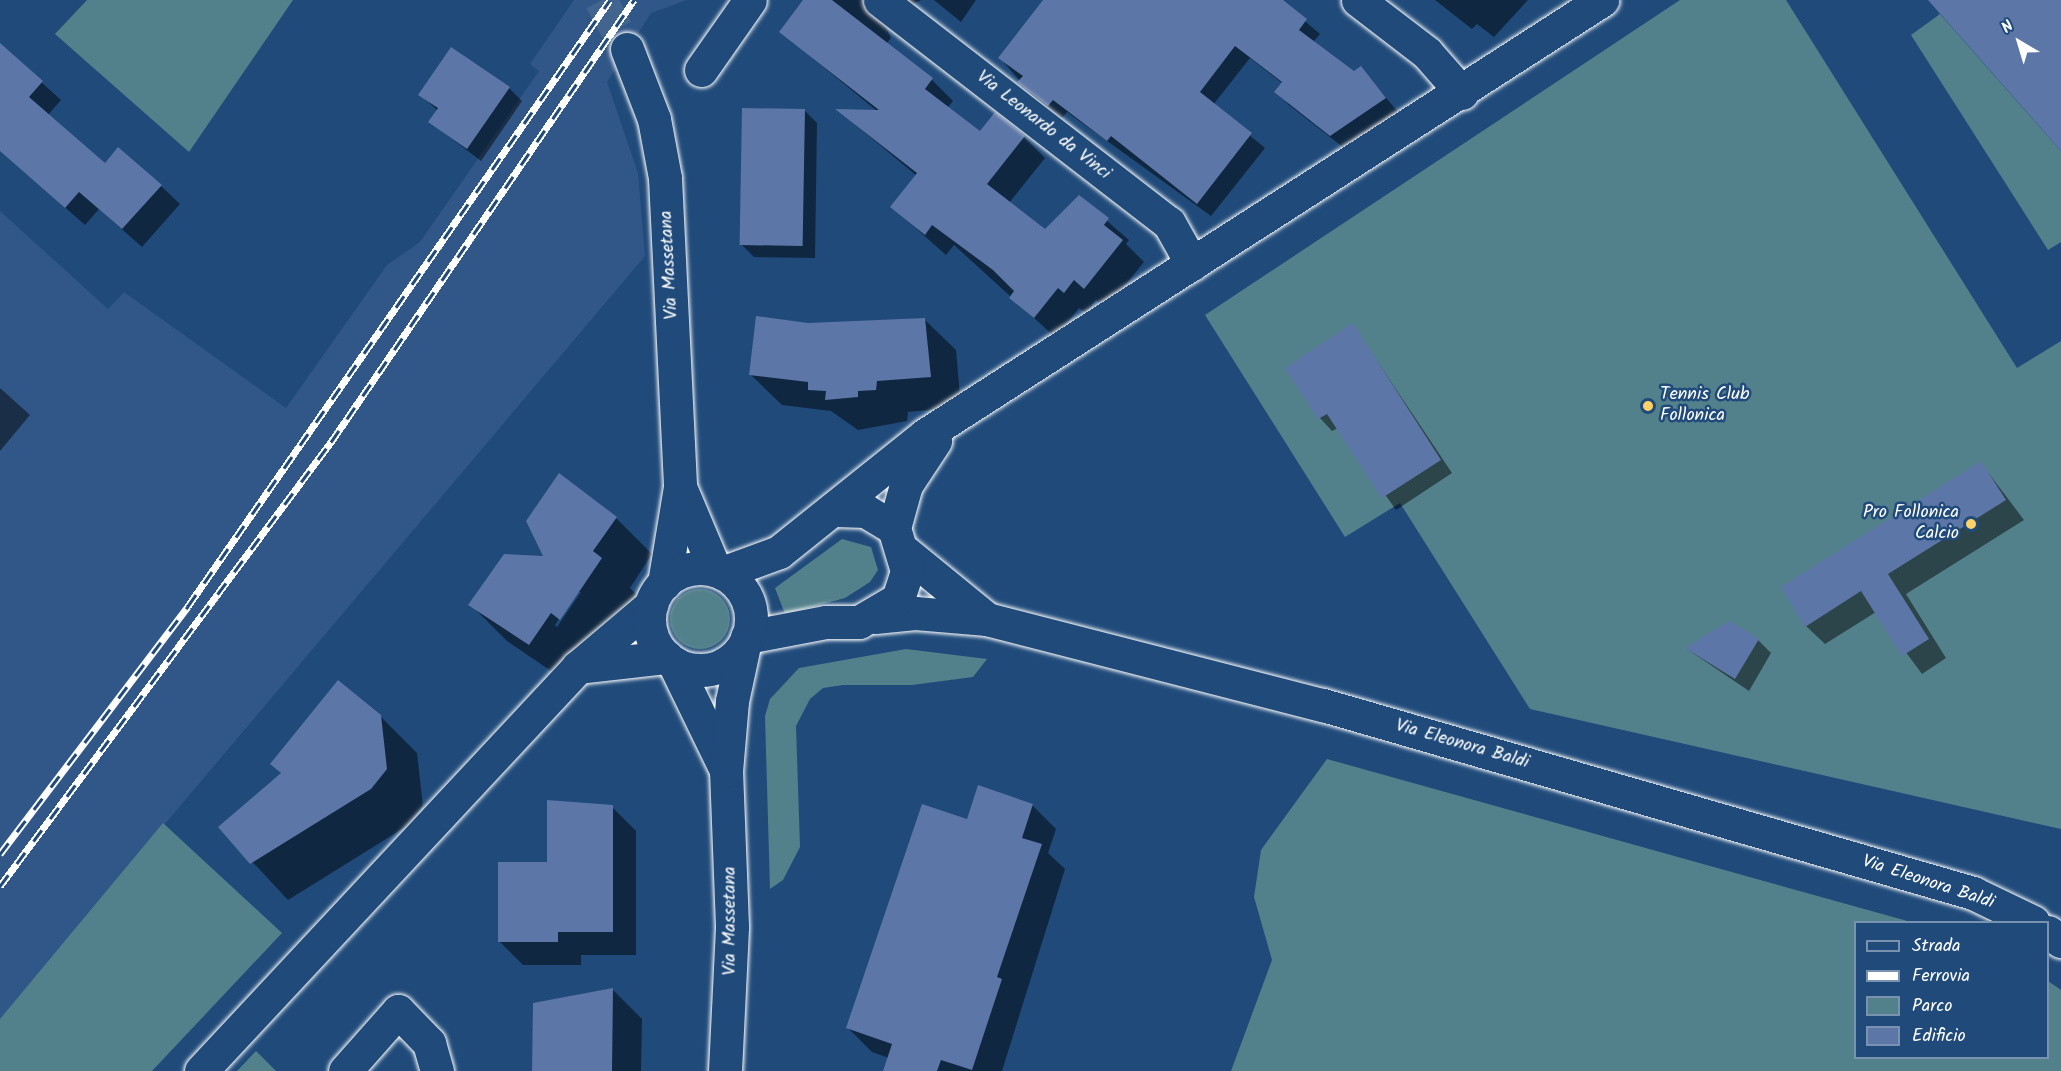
<!DOCTYPE html>
<html>
<head>
<meta charset="utf-8">
<style>
  body { margin:0 }
  #map { position:relative; width:2061px; height:1071px; overflow:hidden; background:#1f4a7a; font-family:Kalam,sans-serif }
  div>[style] { position:absolute }
  .built>* { inset:0; background:#315788 }
  .green>* { inset:0; background:#53818b }
  .round { border-radius:50% }
  .shadow>* { inset:0; background:#0007 }
  .building>* { inset:0; background:#5c76a7; transform-origin:0 0 }
  .secondary-tunnel>* { height:33px; margin-top:-16.5px; transform-origin:0; background:repeating-linear-gradient(90deg,#41658e 0 33px,transparent 0 49px) }
  .roads { filter:drop-shadow(0 0 2px #fff) drop-shadow(0 0 2px #fff) }
  .minor>* { height:33px; margin:-16.5px; padding:0 16.5px; transform-origin:16.5px; border-radius:16.5px; background:#1f4a7a }
  .secondary>* { height:33px; margin:-16.5px; padding:0 16.5px; transform-origin:16.5px; border-radius:16.5px; background:#1f4a7a }
  .secondary>.ring { margin:-16.5px; padding:0; box-sizing:content-box; background:none; border:33px solid #1f4a7a; border-radius:50% }
  .rail>* { height:7px; margin-top:-3.5px; transform-origin:0; background:repeating-linear-gradient(90deg,#1f4a7a 0 14px,#fff 0 28px); box-sizing:border-box; border-block:2px solid #fff }
  .dots>* { width:16px; height:16px; translate:-50% -50%; box-sizing:border-box; border:3px solid #1f4a7a; border-radius:50% }
  span { translate:-50% -50%; white-space:nowrap; text-align:center; line-height:1.15; -webkit-text-stroke:5px #1f4a7a; paint-order:stroke }
  .street-label { font-size:18px; color:#fff }
  .poi-label { font-size:18px; color:#fff }
  .left { translate:0 -50%; text-align:left }
  .right { translate:-100% -50%; text-align:right }
  .legend { position:absolute; left:1854px; top:921px; width:195px; height:138px; box-sizing:border-box; background:#1f4a7a; border:2px solid #7992af; margin:0; padding:8px 10px; list-style:none; font-size:18px; color:#fff }
  .legend li { display:flex; align-items:center; gap:12px; height:30px }
  .legend b { width:30px; border:2px solid #7992af }
  .north { position:absolute; left:1989px; top:12px; width:60px; height:60px; -webkit-text-stroke:4px #1f4a7a; paint-order:stroke; rotate:322deg; font-size:16px; font-weight:700; line-height:24px; text-align:center; color:#fff }
  .north::after { content:''; display:block; margin:auto; width:21px; height:27px; background:#fff; clip-path:polygon(50% 0,100% 100%,50% 72%,0 100%) }
</style>
</head>
<body>
<div id="map">
  <div class="built">
    <div style="clip-path:polygon(574px 0,687px 0,651px 13px,607px 82px,638px 173px,645px 256px,0 1019px,0 211px,108px 309px,124px 292px,286px 408px,387px 265px,420px 242px,539px 71px,530px 64px)"></div>
  </div>
  <div class="green">
    <div style="clip-path:polygon(87px 0,293px 0,189px 152px,55px 34px)"></div>
    <div style="clip-path:polygon(1680px 0,1786px 0,2017px 368px,2061px 341px,2061px 829px,1530px 709px,1400px 503px,1345px 537px,1205px 315px)"></div>
    <div style="clip-path:polygon(1940px 14px,2061px 151px,2061px 242px,2048px 250px,1911px 35px)"></div>
    <div style="clip-path:polygon(842px 539px,871px 547px,878px 570px,870px 582px,845px 598px,785px 614px,775px 588px)"></div>
    <div class="round" style="left:670px;top:589px;width:60px;height:60px"></div>
    <div style="clip-path:polygon(906px 649px,987px 659px,973px 677px,912px 685px,843px 685px,823px 688px,810px 699px,796px 726px,800px 847px,783px 880px,770px 889px,765px 716px,770px 699px,799px 668px)"></div>
    <div style="clip-path:polygon(1327px 759px,1911px 922px,1856px 922px,1856px 1058px,2048px 1058px,2048px 981px,2061px 990px,2061px 1071px,1231px 1071px,1272px 960px,1254px 897px,1261px 850px)"></div>
    <div style="clip-path:polygon(163px 823px,282px 933px,152px 1071px,0 1071px,0 1019px)"></div>
    <div style="clip-path:polygon(256px 1051px,276px 1071px,237px 1071px)"></div>
  </div>
  <div class="shadow">
    <div style="clip-path:polygon(805px 0,921px 0,882px 19px,891px 38px,886px 44px,932px 80px,953px 101px,947px 108px,981px 133px,1024px 137px,1045px 158px,1009px 203px,1045px 231px,1079px 197px,1129px 240px,1126px 244px,1144px 262px,1106px 309px,1096px 300px,1086px 313px,1079px 308px,1056px 338px,954px 245px,946px 255px,892px 207px,917px 176px,839px 111px,877px 111px,781px 32px)"></div>
    <div style="clip-path:polygon(934px 0,976px 0,961px 22px)"></div>
    <div style="clip-path:polygon(1045px 0,1280px 0,1320px 34px,1313px 42px,1354px 73px,1361px 68px,1398px 112px,1344px 148px,1289px 105px,1276px 92px,1282px 83px,1250px 58px,1213px 105px,1265px 148px,1211px 216px,1067px 112px,1062px 118px,1033px 96px,1000px 58px)"></div>
    <div style="clip-path:polygon(1435px 0,1528px 0,1494px 37px,1477px 24px,1472px 29px)"></div>
    <div style="clip-path:polygon(0 45px,61px 100px,48px 115px,105px 165px,161px 186px,180px 204px,142px 247px,99px 209px,85px 225px,0 150px)"></div>
    <div style="clip-path:polygon(509px 88px,522px 101px,481px 161px,430px 122px,438px 111px,420px 94px)"></div>
    <div style="clip-path:polygon(804px 110px,817px 123px,815px 258px,754px 257px,741px 244px)"></div>
    <div style="clip-path:polygon(924px 319px,956px 350px,961px 407px,908px 412px,907px 421px,858px 430px,831px 411px,782px 405px,750px 374px,808px 324px)"></div>
    <div style="clip-path:polygon(1353px 325px,1452px 473px,1396px 510px,1338px 428px,1332px 431px,1320px 418px,1287px 369px)"></div>
    <div style="clip-path:polygon(0 388px,30px 415px,0 451px)"></div>
    <div style="clip-path:polygon(1981px 463px,2024px 520px,1906px 594px,1946px 658px,1922px 674px,1876px 612px,1825px 644px,1806px 626px)"></div>
    <div style="clip-path:polygon(evenodd,616px 518px,652px 554px,630px 588px,638px 596px,566px 681px,507px 641px,470px 604px,616px 518px,577px 592px,581px 592px,557px 627px,555px 625px,577px 592px)"></div>
    <div style="clip-path:polygon(1758px 640px,1771px 653px,1749px 691px,1687px 649px)"></div>
    <div style="clip-path:polygon(380px 716px,417px 753px,423px 806px,407px 826px,288px 900px,220px 827px,282px 774px,272px 764px)"></div>
    <div style="clip-path:polygon(1032px 805px,1056px 829px,1048px 853px,1065px 869px,1002px 1071px,885px 1071px,889px 1058px,872px 1052px,848px 1028px,968px 821px)"></div>
    <div style="clip-path:polygon(612px 807px,636px 831px,636px 955px,581px 955px,581px 965px,523px 965px,499px 941px,548px 863px)"></div>
    <div style="clip-path:polygon(612px 989px,642px 1019px,641px 1071px,534px 1071px)"></div>
  </div>
  <div class="building">
    <div style="clip-path:polygon(803px 0,832px 0,933px 78px,925px 89px,980px 131px,995px 112px,1025px 136px,987px 184px,1045px 229px,1079px 195px,1109px 218px,1104px 225px,1123px 240px,1084px 289px,1074px 280px,1064px 293px,1058px 288px,1034px 318px,1009px 298px,1014px 291px,993px 270px,932px 225px,925px 235px,890px 207px,917px 173px,835px 109px,879px 110px,779px 32px)"></div>
    <div style="clip-path:polygon(1043px 0,1283px 0,1307px 19px,1299px 30px,1354px 71px,1361px 66px,1386px 98px,1330px 136px,1274px 92px,1282px 82px,1235px 46px,1200px 92px,1252px 133px,1197px 204px,1111px 136px,1107px 141px,1053px 100px,1048px 106px,1017px 82px,1023px 76px,998px 58px)"></div>
    <div style="clip-path:polygon(1928px 0,2061px 0,2061px 151px)"></div>
    <div style="clip-path:polygon(0 43px,43px 81px,29px 97px,105px 163px,118px 147px,162px 185px,122px 229px,79px 192px,65px 208px,0 151px)"></div>
    <div style="clip-path:polygon(451px 47px,510px 87px,467px 149px,428px 122px,438px 108px,418px 95px)"></div>
    <div style="left:742px;top:108px;width:63px;height:137px;rotate:1deg"></div>
    <div style="clip-path:polygon(756px 316px,808px 323px,925px 318px,931px 377px,877px 381px,876px 390px,858px 391px,858px 397px,825px 400px,826px 391px,808px 390px,808px 382px,749px 375px)"></div>
    <div style="clip-path:polygon(1353px 323px,1441px 460px,1382px 498px,1327px 414px,1318px 419px,1285px 368px)"></div>
    <div style="clip-path:polygon(1981px 461px,2006px 500px,1888px 574px,1929px 639px,1902px 656px,1861px 591px,1805px 627px,1781px 587px)"></div>
    <div style="clip-path:polygon(559px 473px,617px 517px,593px 551px,602px 558px,560px 620px,551px 613px,529px 645px,468px 605px,504px 554px,543px 556px,526px 521px)"></div>
    <div style="clip-path:polygon(1729px 621px,1759px 639px,1735px 679px,1685px 648px)"></div>
    <div style="clip-path:polygon(338px 680px,381px 715px,387px 769px,371px 789px,250px 864px,218px 827px,281px 773px,270px 764px)"></div>
    <div style="clip-path:polygon(978px 785px,1033px 804px,1022px 838px,1042px 844px,997px 977px,1002px 979px,972px 1070px,941px 1060px,937px 1071px,883px 1071px,892px 1044px,846px 1028px,922px 804px,967px 819px)"></div>
    <div style="clip-path:polygon(547px 800px,613px 805px,613px 932px,558px 932px,558px 942px,498px 942px,498px 862px,547px 862px)"></div>
    <div style="clip-path:polygon(613px 988px,612px 1071px,532px 1071px,533px 1003px)"></div>
  </div>
  <div class="secondary-tunnel">
    <div style="left:601px;top:0;width:55px;rotate:62deg"></div>
  </div>
  <div class="roads">
    <div class="minor">
      <div style="left:880px;top:0;width:365px;rotate:37.7deg"></div>
      <div style="left:1169px;top:223px;width:47px;rotate:60.7deg"></div>
      <div style="left:1358px;top:0;width:87px;rotate:37.5deg"></div>
      <div style="left:1427px;top:53px;width:53px;rotate:48.8deg"></div>
      <div style="left:701px;top:70px;width:85px;rotate:-55deg"></div>
      <div style="left:894px;top:528px;width:45px;rotate:-74.4deg"></div>
      <div style="left:906px;top:485px;width:53px;rotate:-56.6deg"></div>
      <div style="left:905px;top:552px;width:106px;rotate:39.3deg"></div>
      <div style="left:987px;top:619px;width:347px;rotate:14.4deg"></div>
      <div style="left:1323px;top:705px;width:677px;rotate:16.13deg"></div>
      <div style="left:1973px;top:893px;width:67px;rotate:25.8deg"></div>
      <div style="left:722px;top:573px;width:61px;rotate:-20.2deg"></div>
      <div style="left:779px;top:552px;width:187px;rotate:-38.7deg"></div>
      <div style="left:925px;top:435px;width:805px;rotate:-32.72deg"></div>
      <div style="left:875px;top:617px;width:40px;rotate:-5.7deg"></div>
      <div style="left:915px;top:613px;width:72px;rotate:4.8deg"></div>
      <div style="left:747px;top:637px;width:80px;rotate:-10.8deg"></div>
      <div style="left:826px;top:622px;width:33px"></div>
      <div style="left:859px;top:622px;width:45px;rotate:-30.5deg"></div>
      <div style="left:898px;top:599px;width:29px;rotate:-72deg"></div>
      <div style="left:907px;top:571px;width:45px;rotate:-106.8deg"></div>
      <div style="left:894px;top:528px;width:33px;rotate:-149deg"></div>
      <div style="left:866px;top:511px;width:30px;rotate:-178deg"></div>
      <div style="left:578px;top:667px;width:89px;rotate:-6.5deg"></div>
      <div style="left:2048px;top:932px;width:16px;rotate:35deg"></div>
      <div style="left:201px;top:1071px;width:553px;rotate:-46.98deg"></div>
      <div style="left:578px;top:667px;width:96px;rotate:-40.3deg"></div>
      <div style="left:345px;top:1071px;width:80px;rotate:-48.5deg"></div>
      <div style="left:398px;top:1011px;width:45px;rotate:45.9deg"></div>
      <div style="left:429px;top:1043px;width:29px;rotate:74deg"></div>
    </div>
    <div class="secondary">
      <div style="left:627px;top:49px;width:75px;rotate:68.9deg"></div>
      <div style="left:654px;top:119px;width:60px;rotate:79.4deg"></div>
      <div style="left:665px;top:178px;width:309px;rotate:87.2deg"></div>
      <div style="left:680px;top:487px;width:98px;rotate:99.4deg"></div>
      <div style="left:680px;top:487px;width:90px;rotate:67.1deg"></div>
      <div class="ring" style="left:649px;top:568px;width:69px;height:69px"></div>
      <div style="left:674px;top:663px;width:114px;rotate:64.1deg"></div>
      <div style="left:725px;top:1071px;width:145px;rotate:-87.2deg"></div>
      <div style="left:732px;top:926px;width:155px;rotate:-92.2deg"></div>
      <div style="left:726px;top:771px;width:70px;rotate:-85.1deg"></div>
      <div style="left:732px;top:701px;width:57px;rotate:-77.9deg"></div>
    </div>
  </div>
  <div class="rail">
    <div style="left:0;top:854px;width:311px;rotate:-52.8deg"></div>
    <div style="left:188px;top:606px;width:738px;rotate:-55.15deg"></div>
    <div style="left:0;top:886px;width:554px;rotate:-53.3deg"></div>
    <div style="left:331px;top:442px;width:536px;rotate:-55.57deg"></div>
  </div>
  <div class="dots">
    <div style="left:1648px;top:406px;background:#ffd166"></div>
    <div style="left:1971px;top:524px;background:#ffd166"></div>
  </div>
  <div class="street-label">
    <span style="left:1043px;top:126px;rotate:38deg">Via Leonardo da Vinci</span>
    <span style="left:670px;top:265px;rotate:-93deg">Via Massetana</span>
    <span style="left:1462px;top:745px;rotate:16deg">Via Eleonora Baldi</span>
    <span style="left:1928px;top:883px;rotate:18deg">Via Eleonora Baldi</span>
    <span style="left:731px;top:921px;rotate:-90deg">Via Massetana</span>
  </div>
  <div class="poi-label">
    <span class="left" style="left:1660px;top:406px">Tennis Club<br>Follonica</span>
    <span class="right" style="left:1959px;top:524px">Pro Follonica<br>Calcio</span>
  </div>
  <ul class="legend">
  <li><b style="height:8px;background:#1f4a7a"></b>Strada</li>
  <li><b style="height:8px;background:#fff"></b>Ferrovia</li>
  <li><b style="height:16px;background:#53818b"></b>Parco</li>
  <li><b style="height:16px;background:#5c76a7"></b>Edificio</li>
  </ul>
  <div class="north">N</div>
</div>
</body>
</html>
